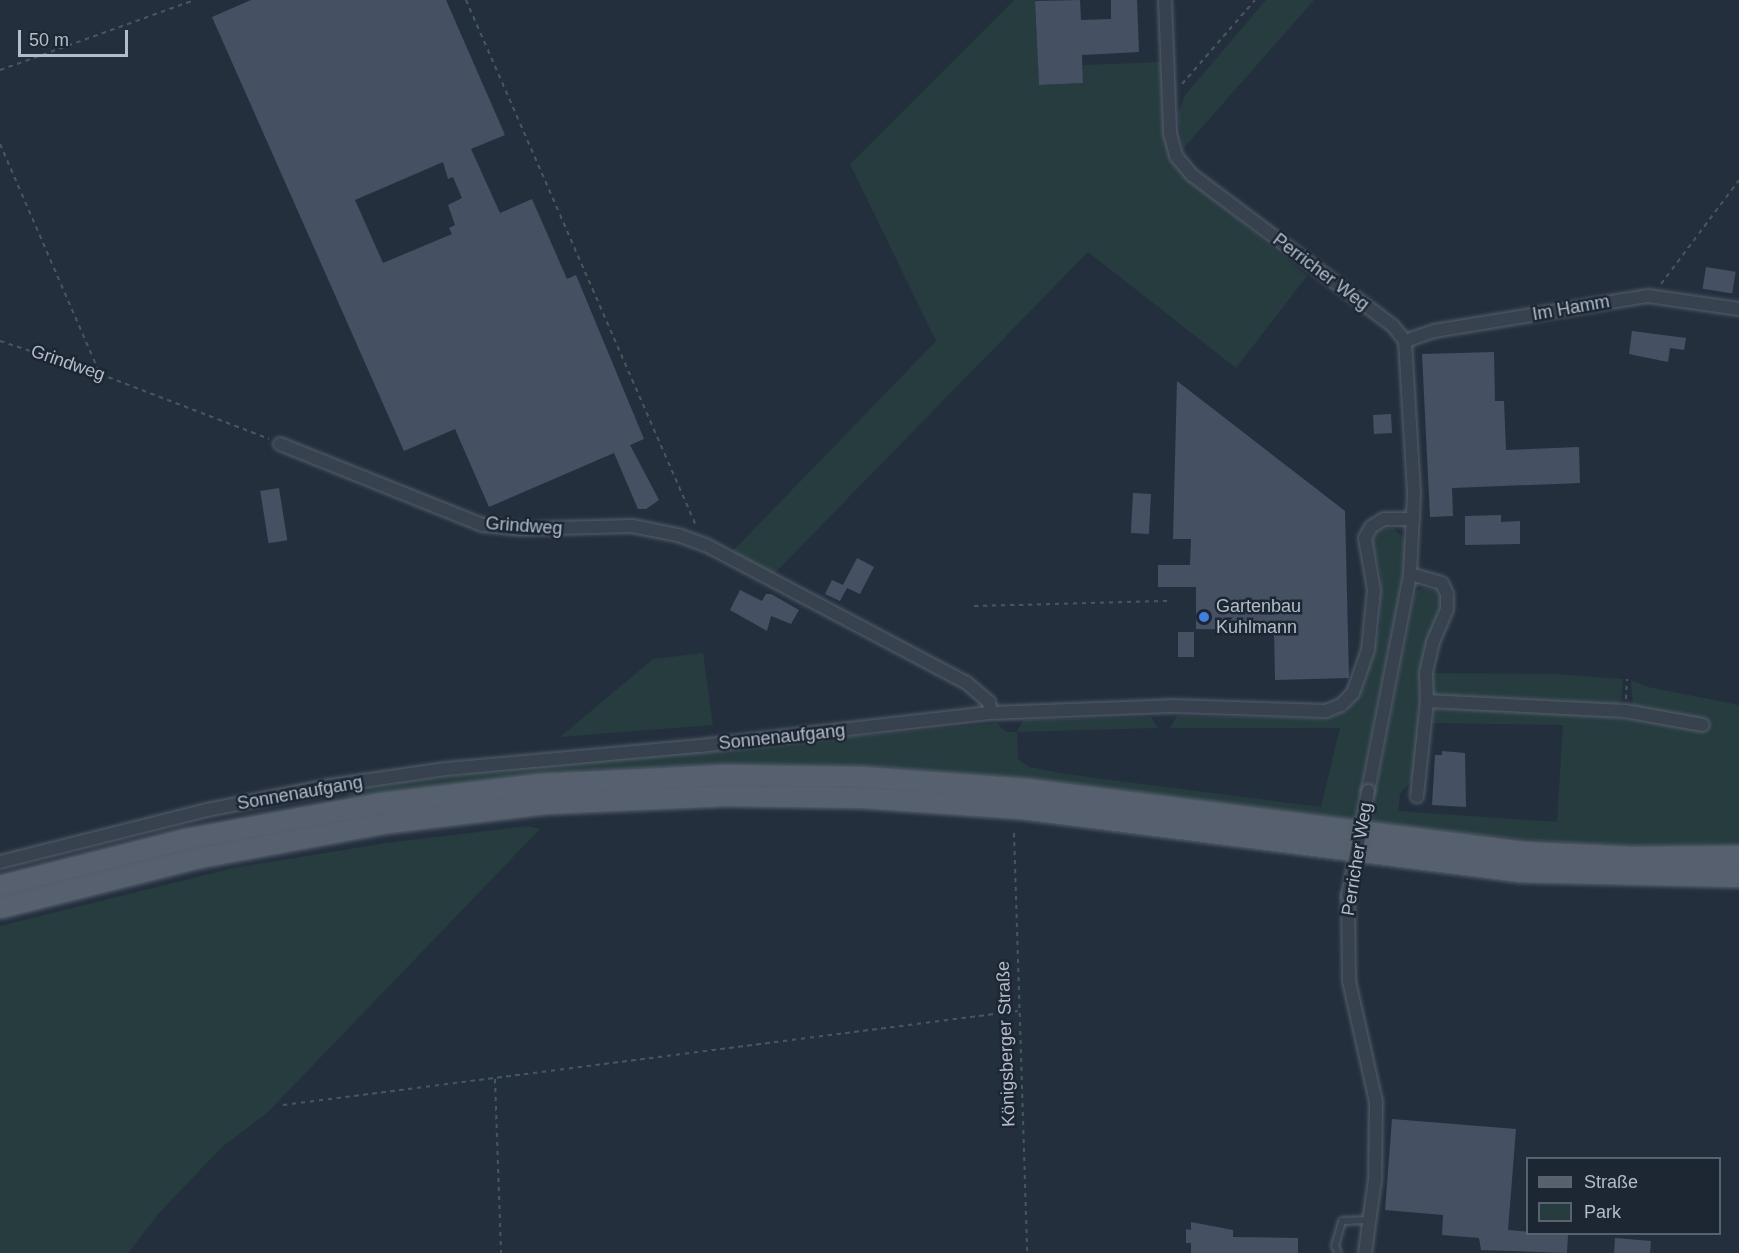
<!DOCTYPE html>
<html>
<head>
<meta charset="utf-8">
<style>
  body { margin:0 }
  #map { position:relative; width:1739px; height:1253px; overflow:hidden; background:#242f3e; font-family:Arial,sans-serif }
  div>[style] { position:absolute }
  .green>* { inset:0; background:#263c3f }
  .building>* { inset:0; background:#455162; transform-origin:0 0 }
  .path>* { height:2px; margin-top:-1px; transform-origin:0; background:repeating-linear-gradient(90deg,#44595c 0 4.5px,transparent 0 9px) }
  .roads { filter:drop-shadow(0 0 2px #565f6c) drop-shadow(0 0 2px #565f6c) }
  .lane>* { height:6px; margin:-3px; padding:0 3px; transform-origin:3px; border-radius:3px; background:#38414e }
  .street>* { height:12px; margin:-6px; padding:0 6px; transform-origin:6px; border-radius:6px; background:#38414e }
  .primary>* { height:20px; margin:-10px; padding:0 10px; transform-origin:10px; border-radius:10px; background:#56606e }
  .bridges { filter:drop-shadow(0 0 2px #565f6c) drop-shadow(0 0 2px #565f6c) }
  .street-bridge>* { height:12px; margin:-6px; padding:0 6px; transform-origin:6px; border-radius:6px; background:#38414e }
  .dots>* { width:16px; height:16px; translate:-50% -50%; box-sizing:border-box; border:3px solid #1d2633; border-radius:50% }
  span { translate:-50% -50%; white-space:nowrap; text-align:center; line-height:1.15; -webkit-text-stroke:5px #1d2633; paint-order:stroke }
  .street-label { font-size:18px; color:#b4bcc9 }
  .poi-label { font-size:18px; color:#b4bcc9 }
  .left { translate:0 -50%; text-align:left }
  .legend { position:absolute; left:1526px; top:1157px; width:195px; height:78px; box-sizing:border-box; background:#1d2633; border:2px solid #59626f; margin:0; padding:8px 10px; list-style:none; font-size:18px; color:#b4bcc9 }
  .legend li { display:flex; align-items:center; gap:12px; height:30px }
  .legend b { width:30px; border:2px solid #59626f }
  .scale { position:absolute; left:18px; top:30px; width:110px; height:27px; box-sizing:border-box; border:3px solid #b4bcc9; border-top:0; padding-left:8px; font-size:18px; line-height:21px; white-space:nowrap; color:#b4bcc9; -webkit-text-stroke:4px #1d2633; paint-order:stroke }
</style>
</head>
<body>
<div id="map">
  <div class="green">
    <div style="clip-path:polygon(1014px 0,1035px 0,1039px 85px,1083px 83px,1083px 65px,1161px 62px,1164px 135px,1171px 158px,1189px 179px,1307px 276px,1236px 368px,1088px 252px,771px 577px,731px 553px,936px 341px,850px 164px)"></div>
    <div style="clip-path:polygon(1266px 0,1314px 0,1183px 149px,1178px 114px,1185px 95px)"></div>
    <div style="clip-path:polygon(1391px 527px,1406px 539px,1404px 570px,1354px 823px,1134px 792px,887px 767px,730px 765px,588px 770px,348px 798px,347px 790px,490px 771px,997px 723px,1006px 732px,1017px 732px,1023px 720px,1151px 717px,1158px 728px,1017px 732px,1018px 759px,1029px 767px,1065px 774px,1321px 807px,1340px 728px,1170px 728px,1177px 716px,1326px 718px,1347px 711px,1364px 685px,1380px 626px,1381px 575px,1372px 542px,1378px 531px)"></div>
    <div style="clip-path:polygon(1423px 588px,1436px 590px,1443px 603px,1426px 648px,1422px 671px,1415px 776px,1400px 794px,1398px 811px,1557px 822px,1563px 725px,1431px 723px,1436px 707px,1602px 715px,1706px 731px,1707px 721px,1633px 708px,1631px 680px,1648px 687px,1739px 705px,1739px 846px,1601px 846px,1369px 825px,1415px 592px)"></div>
    <div style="clip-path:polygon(703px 653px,713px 725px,560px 737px,653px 659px)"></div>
    <div style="clip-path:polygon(1426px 673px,1556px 674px,1623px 679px,1621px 700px,1616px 706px,1427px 697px)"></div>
    <div style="clip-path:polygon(528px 826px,540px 829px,268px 1112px,222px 1147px,159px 1213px,128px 1253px,0 1253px,0 926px,233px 868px,386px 843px)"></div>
  </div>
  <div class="building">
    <div style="clip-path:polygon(evenodd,251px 0,446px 0,505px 135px,471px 149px,500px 213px,532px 199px,567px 279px,576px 275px,644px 439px,630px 445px,659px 500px,646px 509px,638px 509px,614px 453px,489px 507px,455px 429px,404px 451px,212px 17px,251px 0,443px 162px,448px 179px,453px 177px,462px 198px,448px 205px,455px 225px,449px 228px,452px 234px,383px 263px,355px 200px,443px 162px)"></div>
    <div style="clip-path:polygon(1080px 0,1081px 20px,1111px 19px,1111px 0,1137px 0,1139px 52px,1082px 55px,1083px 83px,1039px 85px,1035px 1px)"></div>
    <div style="left:1706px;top:267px;width:30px;height:22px;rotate:9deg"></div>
    <div style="clip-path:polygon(1632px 331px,1686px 338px,1684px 350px,1670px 348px,1668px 362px,1629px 354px)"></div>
    <div style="clip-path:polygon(1494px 352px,1495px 401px,1504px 401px,1506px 450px,1579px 447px,1580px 483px,1452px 488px,1453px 516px,1430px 517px,1422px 354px)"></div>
    <div style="clip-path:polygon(1177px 381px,1345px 511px,1349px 678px,1275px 680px,1274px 630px,1196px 629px,1196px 587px,1158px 587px,1158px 565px,1190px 565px,1191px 539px,1173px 539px)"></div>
    <div style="left:1391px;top:414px;width:19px;height:18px;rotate:87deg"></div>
    <div style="left:279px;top:488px;width:53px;height:19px;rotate:81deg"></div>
    <div style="left:1133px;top:493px;width:18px;height:40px;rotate:3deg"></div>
    <div style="clip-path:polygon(1501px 515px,1501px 522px,1520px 521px,1520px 544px,1465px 545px,1465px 516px)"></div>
    <div style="clip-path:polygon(857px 558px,874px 567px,860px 594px,847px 588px,840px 601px,825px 594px,832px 580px,843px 585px)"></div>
    <div style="clip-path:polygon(740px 590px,762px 601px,766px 594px,771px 594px,799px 610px,791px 624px,771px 616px,767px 631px,730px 610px)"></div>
    <div style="left:1178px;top:632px;width:16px;height:25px"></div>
    <div style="clip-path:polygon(1442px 751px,1465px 753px,1466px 807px,1432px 805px,1435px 755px,1442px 755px)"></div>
    <div style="clip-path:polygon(1392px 1119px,1516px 1129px,1508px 1230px,1568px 1235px,1567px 1253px,1481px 1250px,1479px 1238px,1442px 1235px,1443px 1215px,1385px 1210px)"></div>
    <div style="clip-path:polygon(1191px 1222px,1233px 1230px,1233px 1237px,1298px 1238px,1298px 1253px,1191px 1253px,1191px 1243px,1186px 1243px,1186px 1229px,1191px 1230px)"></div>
    <div style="clip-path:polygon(1615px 1238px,1651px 1241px,1650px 1253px,1614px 1253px)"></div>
  </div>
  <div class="path">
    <div style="left:466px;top:0;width:576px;rotate:66.37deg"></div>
    <div style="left:0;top:70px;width:206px;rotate:-19.8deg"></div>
    <div style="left:1182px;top:84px;width:111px;rotate:-49deg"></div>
    <div style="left:0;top:144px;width:251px;rotate:66.5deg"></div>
    <div style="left:1661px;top:284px;width:130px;rotate:-53.1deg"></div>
    <div style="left:0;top:341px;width:105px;rotate:18.3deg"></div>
    <div style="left:100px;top:374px;width:181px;rotate:21deg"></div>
    <div style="left:974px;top:606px;width:197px;rotate:-1.5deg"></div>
    <div style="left:1626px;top:699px;width:20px;rotate:-87deg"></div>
    <div style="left:1014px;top:833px;width:420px;rotate:88.2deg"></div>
    <div style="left:495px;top:1079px;width:174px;rotate:88deg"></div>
    <div style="left:283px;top:1105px;width:741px;rotate:-7.29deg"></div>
  </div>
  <div class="roads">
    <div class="lane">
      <div style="left:1338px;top:1253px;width:8px;rotate:-113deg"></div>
      <div style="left:1335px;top:1246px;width:26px;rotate:-74deg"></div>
      <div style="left:1342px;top:1221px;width:27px;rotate:-2deg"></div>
    </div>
    <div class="street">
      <div style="left:1165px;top:0;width:133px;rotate:87.8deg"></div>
      <div style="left:1170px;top:133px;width:24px;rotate:75deg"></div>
      <div style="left:1176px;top:156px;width:25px;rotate:50deg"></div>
      <div style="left:1192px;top:175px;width:251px;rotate:36.9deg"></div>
      <div style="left:1393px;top:326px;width:19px;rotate:51deg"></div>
      <div style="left:1405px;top:341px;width:153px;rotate:86.6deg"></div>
      <div style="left:1414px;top:494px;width:80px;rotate:92.9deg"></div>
      <div style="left:1410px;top:574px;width:33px;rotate:16deg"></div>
      <div style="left:1442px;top:583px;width:12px;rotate:66deg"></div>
      <div style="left:1447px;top:594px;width:15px;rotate:90deg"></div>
      <div style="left:1447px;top:609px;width:36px;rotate:113deg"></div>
      <div style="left:1433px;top:642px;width:32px;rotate:103deg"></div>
      <div style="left:1426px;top:673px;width:28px;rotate:88deg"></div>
      <div style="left:1427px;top:701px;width:96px;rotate:96deg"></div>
      <div style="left:1405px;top:341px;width:31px;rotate:-19deg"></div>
      <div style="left:1434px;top:331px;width:217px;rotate:-9.3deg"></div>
      <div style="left:1648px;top:296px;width:92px;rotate:8.1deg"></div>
      <div style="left:280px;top:444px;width:219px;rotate:21.8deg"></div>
      <div style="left:483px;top:525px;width:37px;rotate:6deg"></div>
      <div style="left:520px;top:529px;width:112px;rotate:-1.5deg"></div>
      <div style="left:632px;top:526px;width:47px;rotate:11.1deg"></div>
      <div style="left:678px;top:535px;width:30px;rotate:20deg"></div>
      <div style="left:706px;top:545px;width:295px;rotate:27.9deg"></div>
      <div style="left:967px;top:683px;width:29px;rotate:41deg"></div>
      <div style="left:989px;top:702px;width:11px;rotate:80deg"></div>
      <div style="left:1427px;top:701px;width:198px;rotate:2.9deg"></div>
      <div style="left:1625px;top:711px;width:79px;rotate:10.2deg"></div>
      <div style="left:1368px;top:791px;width:221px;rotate:-79deg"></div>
      <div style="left:0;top:862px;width:213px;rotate:-14.1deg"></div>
      <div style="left:207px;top:810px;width:123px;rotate:-11.2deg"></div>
      <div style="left:328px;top:786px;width:119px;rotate:-8.2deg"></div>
      <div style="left:446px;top:769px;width:255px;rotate:-5.2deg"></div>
      <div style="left:700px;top:746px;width:293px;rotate:-6.5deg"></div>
      <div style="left:991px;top:713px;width:179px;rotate:-2.2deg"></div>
      <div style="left:1170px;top:706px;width:156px;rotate:1.8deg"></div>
      <div style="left:1326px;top:711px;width:16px;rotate:-22deg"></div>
      <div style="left:1341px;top:705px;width:17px;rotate:-45deg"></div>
      <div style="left:1353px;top:693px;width:46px;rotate:-70.8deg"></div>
      <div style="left:1368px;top:650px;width:60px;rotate:-84.3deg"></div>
      <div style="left:1374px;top:590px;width:53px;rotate:-99.8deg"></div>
      <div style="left:1365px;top:538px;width:13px;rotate:-61deg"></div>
      <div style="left:1371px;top:527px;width:15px;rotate:-32deg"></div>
      <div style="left:1384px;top:519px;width:29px"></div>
      <div style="left:1348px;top:896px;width:85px;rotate:89.3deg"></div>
      <div style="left:1349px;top:981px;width:124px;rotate:77.4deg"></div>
      <div style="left:1376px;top:1102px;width:77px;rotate:90.7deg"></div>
      <div style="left:1375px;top:1179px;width:75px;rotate:97.7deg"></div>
    </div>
    <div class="primary">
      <div style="left:0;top:886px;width:192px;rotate:-14.2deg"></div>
      <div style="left:186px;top:839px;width:200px;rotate:-10.4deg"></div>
      <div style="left:383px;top:803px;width:159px;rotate:-6.9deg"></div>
      <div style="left:541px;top:784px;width:185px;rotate:-2.8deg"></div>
      <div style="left:726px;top:775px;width:137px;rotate:0.8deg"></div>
      <div style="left:863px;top:777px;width:163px;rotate:4.2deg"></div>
      <div style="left:1026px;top:789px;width:500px;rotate:7.2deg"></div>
      <div style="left:1522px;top:852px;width:110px;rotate:2.6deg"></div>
      <div style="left:1632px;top:857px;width:107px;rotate:-0.5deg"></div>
      <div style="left:0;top:908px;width:205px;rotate:-14.1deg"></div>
      <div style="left:199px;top:858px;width:192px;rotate:-10.5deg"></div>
      <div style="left:388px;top:823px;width:158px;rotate:-6.9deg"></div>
      <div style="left:545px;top:804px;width:181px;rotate:-2.5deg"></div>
      <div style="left:726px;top:796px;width:137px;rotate:0.8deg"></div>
      <div style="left:863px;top:798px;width:159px;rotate:4deg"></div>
      <div style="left:1022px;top:809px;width:503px;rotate:7.2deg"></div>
      <div style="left:1521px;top:872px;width:218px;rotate:1.3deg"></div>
    </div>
  </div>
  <div class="bridges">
    <div class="street-bridge">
      <div style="left:1348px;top:896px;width:107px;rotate:-79.2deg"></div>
    </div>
  </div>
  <div class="dots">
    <div style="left:1204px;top:617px;background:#3f7fe0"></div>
  </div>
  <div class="street-label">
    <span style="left:1321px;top:272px;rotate:37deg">Perricher Weg</span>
    <span style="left:1571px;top:308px;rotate:-10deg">Im Hamm</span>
    <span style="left:68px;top:363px;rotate:19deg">Grindweg</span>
    <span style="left:524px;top:526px;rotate:4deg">Grindweg</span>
    <span style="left:782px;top:737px;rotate:-6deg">Sonnenaufgang</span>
    <span style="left:300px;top:793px;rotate:-10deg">Sonnenaufgang</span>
    <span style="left:1357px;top:859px;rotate:-81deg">Perricher Weg</span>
    <span style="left:1006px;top:1044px;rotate:-92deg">Königsberger Straße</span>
  </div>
  <div class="poi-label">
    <span class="left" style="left:1216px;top:617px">Gartenbau<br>Kuhlmann</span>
  </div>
  <ul class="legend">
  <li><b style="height:8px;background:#56606e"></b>Straße</li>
  <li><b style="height:16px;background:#263c3f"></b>Park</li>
  </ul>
  <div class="scale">50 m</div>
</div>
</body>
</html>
